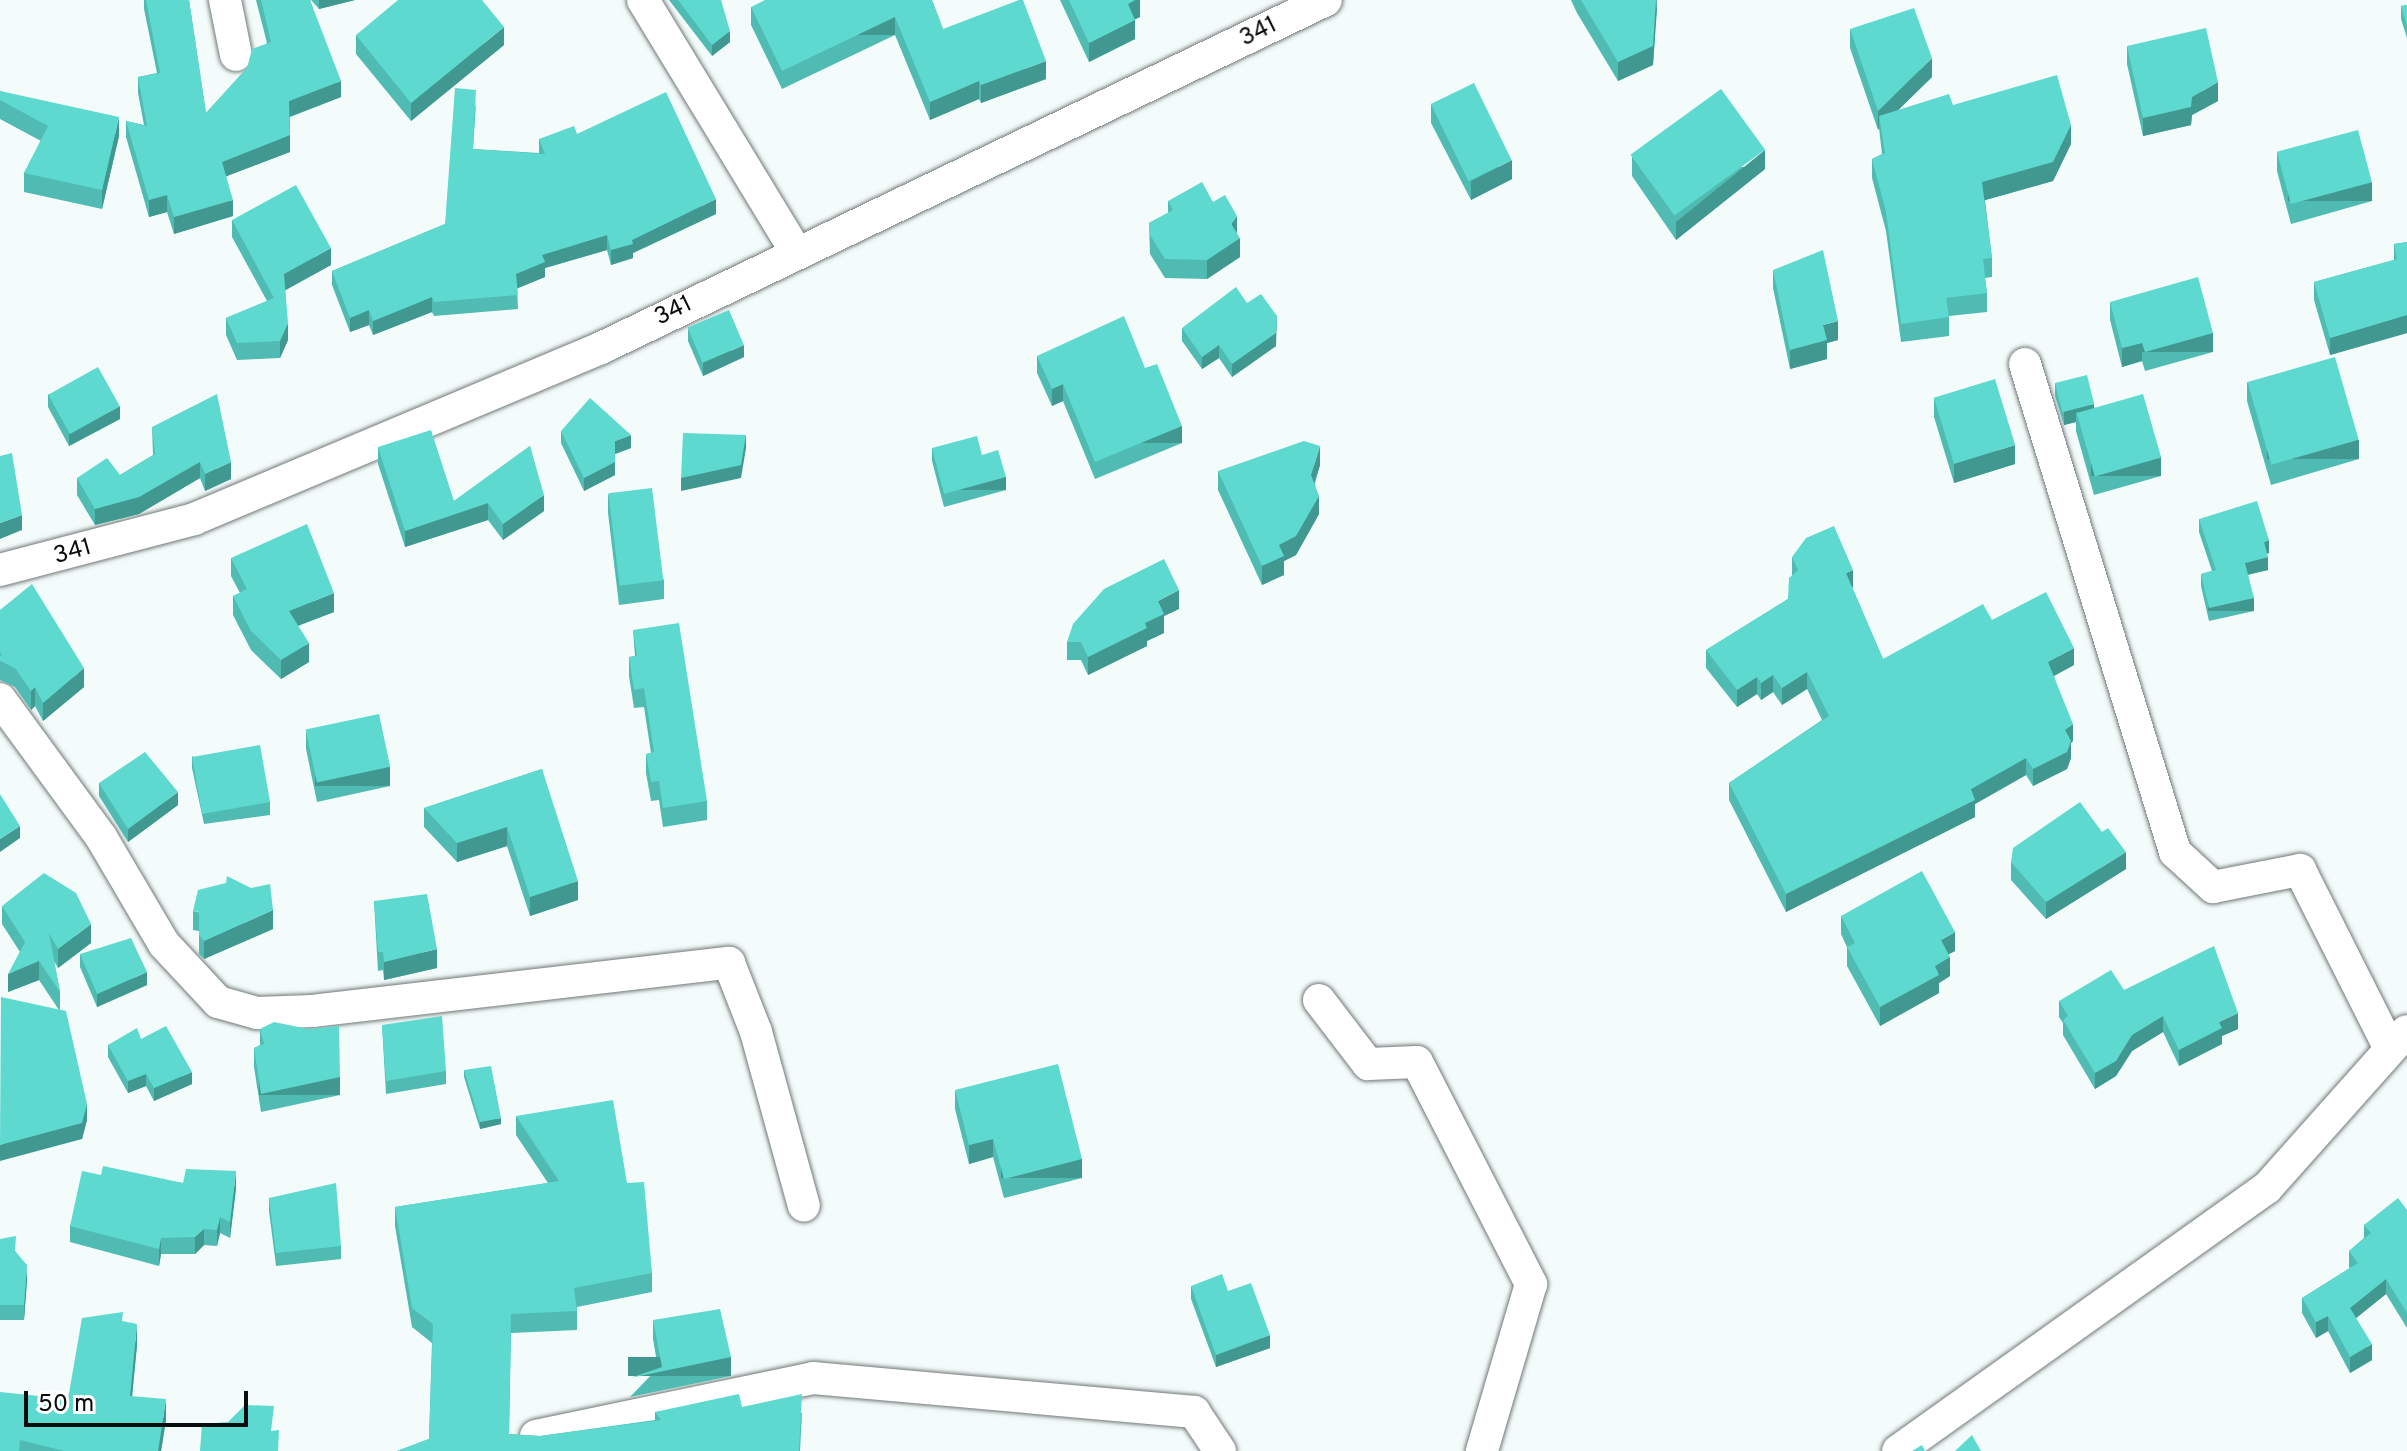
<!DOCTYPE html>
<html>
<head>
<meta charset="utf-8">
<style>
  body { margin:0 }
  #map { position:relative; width:2407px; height:1451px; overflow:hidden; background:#f4fcfb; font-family:Overpass,sans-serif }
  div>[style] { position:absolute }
  .roads { filter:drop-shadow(0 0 2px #717877) drop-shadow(0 0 2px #717877) }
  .minor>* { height:32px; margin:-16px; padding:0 16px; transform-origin:16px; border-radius:16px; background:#fff }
  .wall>* { inset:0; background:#50bbb2 }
  .shaded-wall>* { inset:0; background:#419891; transform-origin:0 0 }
  .building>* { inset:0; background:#5dd9cf; transform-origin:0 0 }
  span { translate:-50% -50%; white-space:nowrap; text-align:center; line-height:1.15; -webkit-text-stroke:6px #fff; paint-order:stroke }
  .street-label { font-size:24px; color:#0a0d0d }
  .scale { position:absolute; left:24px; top:1391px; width:224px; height:36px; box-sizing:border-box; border:4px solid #0a0d0d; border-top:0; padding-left:10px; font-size:24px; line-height:28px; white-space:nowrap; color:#0a0d0d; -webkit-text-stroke:6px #fff; paint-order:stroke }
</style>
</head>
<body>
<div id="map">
  <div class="roads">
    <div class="minor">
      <div style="left:225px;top:0;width:56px;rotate:78.7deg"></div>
      <div style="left:643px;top:0;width:295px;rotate:58.7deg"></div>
      <div style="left:2025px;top:364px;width:511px;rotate:72.91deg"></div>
      <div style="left:2175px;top:852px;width:52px;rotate:42.6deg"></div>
      <div style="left:2213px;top:887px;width:89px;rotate:-11.1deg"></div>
      <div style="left:2300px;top:870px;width:198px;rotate:63.3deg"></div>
      <div style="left:0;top:570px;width:201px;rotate:-14.7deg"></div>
      <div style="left:194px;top:519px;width:441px;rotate:-22.8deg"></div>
      <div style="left:601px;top:348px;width:804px;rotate:-25.64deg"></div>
      <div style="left:0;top:699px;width:171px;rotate:53.8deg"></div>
      <div style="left:101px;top:837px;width:124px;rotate:59.5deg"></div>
      <div style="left:164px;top:944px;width:79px;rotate:47deg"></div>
      <div style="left:218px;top:1002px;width:41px;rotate:15.8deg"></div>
      <div style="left:257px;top:1013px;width:55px;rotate:-2.1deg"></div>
      <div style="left:312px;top:1011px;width:420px;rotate:-6.6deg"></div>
      <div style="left:729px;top:963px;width:74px;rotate:68.6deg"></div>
      <div style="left:756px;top:1032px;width:180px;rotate:74.6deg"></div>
      <div style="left:1319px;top:1000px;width:81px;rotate:52.6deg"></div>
      <div style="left:1368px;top:1064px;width:49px;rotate:-2.3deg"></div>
      <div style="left:1417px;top:1062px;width:250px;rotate:62.8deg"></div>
      <div style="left:1531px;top:1284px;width:174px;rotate:106.4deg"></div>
      <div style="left:536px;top:1436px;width:283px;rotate:-11.8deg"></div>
      <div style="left:813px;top:1378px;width:383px;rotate:5.1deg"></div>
      <div style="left:1194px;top:1412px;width:47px;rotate:56.3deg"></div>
      <div style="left:1898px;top:1451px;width:453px;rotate:-35.5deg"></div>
      <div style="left:2267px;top:1188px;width:210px;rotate:-48.3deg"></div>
    </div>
  </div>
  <div class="wall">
    <div style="clip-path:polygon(144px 0,189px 0,206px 113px,247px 68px,267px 43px,256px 0,310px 0,341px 97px,290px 117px,290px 152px,226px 176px,233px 216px,174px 234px,167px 212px,149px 217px,126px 137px,126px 121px,144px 125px,138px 93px,138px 77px,157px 73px,144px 9px)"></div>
    <div style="clip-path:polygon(311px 0,355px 0,319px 9px)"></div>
    <div style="clip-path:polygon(669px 0,721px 0,730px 42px,712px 56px)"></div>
    <div style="clip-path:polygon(932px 0,943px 29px,1046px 79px,981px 103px,979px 99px,930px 120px,895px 35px,782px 89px,751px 25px,751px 7px)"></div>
    <div style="clip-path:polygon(1060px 0,1140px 0,1140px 17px,1135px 19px,1135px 39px,1089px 62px)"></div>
    <div style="clip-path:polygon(1571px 0,1657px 0,1653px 65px,1618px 81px,1577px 13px)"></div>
    <div style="clip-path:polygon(2407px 5px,2407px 38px,2401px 19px,2401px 6px)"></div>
    <div style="clip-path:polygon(1850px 29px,1932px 77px,1898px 110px,1953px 105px,2071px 144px,2053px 181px,1985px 200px,1992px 258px,1992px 277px,1985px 278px,1987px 293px,1987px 312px,1949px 316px,1949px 336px,1901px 342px,1886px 231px,1872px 178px,1872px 159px,1882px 154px,1879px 128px,1878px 130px,1850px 48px)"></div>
    <div style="clip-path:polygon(356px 35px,504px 45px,411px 121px,356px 54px)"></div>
    <div style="clip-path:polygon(2127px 46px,2218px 101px,2192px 115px,2191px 125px,2143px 136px,2127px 64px)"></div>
    <div style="clip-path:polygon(0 91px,119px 136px,102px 209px,24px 192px,24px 173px,41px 141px,0 119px)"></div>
    <div style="clip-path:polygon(476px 104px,473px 149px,539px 153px,539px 139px,577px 134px,716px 214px,633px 253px,633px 258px,611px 265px,607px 250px,545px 268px,545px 277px,517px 288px,518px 309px,434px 316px,432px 312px,373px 335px,369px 325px,350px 332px,332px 285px,332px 271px,445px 224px)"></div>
    <div style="clip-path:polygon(1431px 104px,1512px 179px,1471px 200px,1431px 123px)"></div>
    <div style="clip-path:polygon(2277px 152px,2372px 201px,2291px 224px,2277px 171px)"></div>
    <div style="clip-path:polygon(1632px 157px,1765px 169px,1676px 240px,1632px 176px)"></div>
    <div style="clip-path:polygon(1168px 201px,1213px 202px,1237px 234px,1240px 257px,1207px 279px,1165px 278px,1150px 254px,1149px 223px,1168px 213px)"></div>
    <div style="clip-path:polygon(232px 220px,331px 265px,285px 290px,288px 340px,280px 358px,237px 360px,226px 335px,226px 318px,267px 301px,232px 237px)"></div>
    <div style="clip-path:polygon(2407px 242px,2407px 333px,2330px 355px,2314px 300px,2314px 282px,2394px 260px,2394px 244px)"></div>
    <div style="clip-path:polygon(1773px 270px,1838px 340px,1827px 343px,1827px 359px,1790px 369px,1773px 288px)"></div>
    <div style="clip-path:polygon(2110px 302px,2213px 352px,2145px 371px,2142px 361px,2122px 367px,2110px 320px)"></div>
    <div style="clip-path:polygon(1182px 328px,1276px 346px,1232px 377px,1219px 358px,1202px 369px,1182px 341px)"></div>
    <div style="clip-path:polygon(688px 329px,744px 357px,703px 376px,688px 341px)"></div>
    <div style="clip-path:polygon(1037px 356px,1145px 368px,1182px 443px,1095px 479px,1063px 401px,1052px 406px,1037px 373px)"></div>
    <div style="clip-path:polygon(2247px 382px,2359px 459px,2271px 485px,2247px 401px)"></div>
    <div style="clip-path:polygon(2055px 383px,2094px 407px,2161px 476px,2094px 495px,2076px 431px,2076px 422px,2064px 425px,2055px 396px)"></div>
    <div style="clip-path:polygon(48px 394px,120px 419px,69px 446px,48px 407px)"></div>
    <div style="clip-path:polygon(1934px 398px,2015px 464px,1954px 483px,1934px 417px)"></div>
    <div style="clip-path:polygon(152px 427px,231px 479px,205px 491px,200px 478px,139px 514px,95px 525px,77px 495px,77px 478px,120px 475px,153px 455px)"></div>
    <div style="clip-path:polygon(561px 431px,631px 448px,615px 454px,615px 475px,584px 491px,561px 443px)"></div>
    <div style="clip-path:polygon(530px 446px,544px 511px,503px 540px,488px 520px,405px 547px,378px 464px,378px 447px,454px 501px)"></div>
    <div style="clip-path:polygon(932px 448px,982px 455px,1006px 490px,944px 507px,932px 461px)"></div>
    <div style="clip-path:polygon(1320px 465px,1315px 483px,1319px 514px,1296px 555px,1284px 561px,1284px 575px,1262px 585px,1218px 490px,1218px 471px)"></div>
    <div style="clip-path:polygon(608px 494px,664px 580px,664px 599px,619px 605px,608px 513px)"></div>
    <div style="clip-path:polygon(2199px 519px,2269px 553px,2267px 554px,2268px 570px,2248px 575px,2254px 611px,2209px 621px,2201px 586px,2201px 574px,2212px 571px,2199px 532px)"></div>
    <div style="clip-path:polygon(1792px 557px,1853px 587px,1852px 587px,1883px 659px,1992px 620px,2074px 665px,2054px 676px,2073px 741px,2071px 743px,2071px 758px,2067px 769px,2033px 786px,2026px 775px,1975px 804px,1975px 817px,1786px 912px,1729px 800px,1729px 783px,1822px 720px,1807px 689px,1782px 705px,1773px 692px,1761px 700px,1757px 694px,1737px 707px,1706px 668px,1706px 650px,1788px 599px,1792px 575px)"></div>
    <div style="clip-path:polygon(231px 558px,334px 612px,298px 626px,309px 662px,281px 679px,251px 650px,233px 615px,233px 596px,240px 593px,231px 576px)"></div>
    <div style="clip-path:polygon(1179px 609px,1164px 616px,1164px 633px,1147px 641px,1147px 646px,1088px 675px,1081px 660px,1067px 660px,1067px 642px)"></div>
    <div style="clip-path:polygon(0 610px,84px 687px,43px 721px,35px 706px,31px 710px,15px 687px,0 680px)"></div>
    <div style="clip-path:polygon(633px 630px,707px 801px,707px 820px,663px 827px,659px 800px,651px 801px,646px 773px,646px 754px,651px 753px,644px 707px,634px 708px,629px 676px,629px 657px,635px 656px)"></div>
    <div style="clip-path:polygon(306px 730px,390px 786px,317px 802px,306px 749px)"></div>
    <div style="clip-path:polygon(192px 756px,270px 802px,270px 815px,204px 824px,192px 768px)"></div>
    <div style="clip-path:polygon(542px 769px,578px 900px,530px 916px,507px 846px,457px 862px,424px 827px,424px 808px)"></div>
    <div style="clip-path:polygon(99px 783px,178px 805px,128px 842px,99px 796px)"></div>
    <div style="clip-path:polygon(2011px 862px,2126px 869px,2046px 919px,2011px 880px)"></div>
    <div style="clip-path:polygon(374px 901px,437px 968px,384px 980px,383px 970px,378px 971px)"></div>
    <div style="clip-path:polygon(2px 906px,91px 943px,58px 968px,54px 961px,60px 992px,60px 1010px,87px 1120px,82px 1139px,59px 1010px,39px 980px,8px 992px,20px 952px,2px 924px)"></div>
    <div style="clip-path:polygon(193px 911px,273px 929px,204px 959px,199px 954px,199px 931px,193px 930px)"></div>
    <div style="clip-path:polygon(1841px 916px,1955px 951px,1949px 954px,1950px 976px,1939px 983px,1939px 993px,1880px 1026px,1847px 966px,1847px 947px,1841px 934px)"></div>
    <div style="clip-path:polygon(80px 954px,147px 985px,97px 1007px,80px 967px)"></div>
    <div style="clip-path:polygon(2124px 990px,2238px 1029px,2222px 1036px,2222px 1044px,2179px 1066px,2163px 1032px,2132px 1051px,2116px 1076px,2095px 1089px,2063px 1035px,2063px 1023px,2059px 1017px,2059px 1001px)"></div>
    <div style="clip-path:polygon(382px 1025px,446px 1071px,446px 1084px,386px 1094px)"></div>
    <div style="clip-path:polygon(260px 1029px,340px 1095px,261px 1112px,254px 1067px,254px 1048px,260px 1045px)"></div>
    <div style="clip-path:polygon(141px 1039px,192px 1084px,154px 1101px,146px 1086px,128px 1093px,108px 1057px,108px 1045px)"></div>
    <div style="clip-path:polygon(464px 1070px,501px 1124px,480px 1129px,464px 1077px)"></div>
    <div style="clip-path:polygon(955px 1090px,1082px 1178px,1004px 1198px,993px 1157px,969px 1164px,955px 1109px)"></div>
    <div style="clip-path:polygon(516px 1116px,627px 1183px,652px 1273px,652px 1292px,577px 1307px,577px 1330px,511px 1333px,509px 1434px,540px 1436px,655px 1420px,655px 1412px,742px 1407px,802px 1413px,800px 1451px,397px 1451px,429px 1439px,432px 1343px,412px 1327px,395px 1226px,395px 1207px,548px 1183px,516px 1135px)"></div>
    <div style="clip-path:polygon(101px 1175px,236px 1188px,230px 1238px,220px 1233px,217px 1246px,204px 1245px,195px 1254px,161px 1254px,159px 1266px,70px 1242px,70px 1226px)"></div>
    <div style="clip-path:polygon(269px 1198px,341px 1246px,341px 1259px,276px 1266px,269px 1211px)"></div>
    <div style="clip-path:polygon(2407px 1210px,2407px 1328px,2386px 1294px,2356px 1318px,2372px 1360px,2350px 1373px,2328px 1331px,2316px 1338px,2302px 1313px,2302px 1298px,2350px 1268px,2349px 1267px,2349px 1251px,2364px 1238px,2364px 1225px)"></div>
    <div style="clip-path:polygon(0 1239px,16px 1252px,27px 1280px,24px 1320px,0 1320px)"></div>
    <div style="clip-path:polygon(1191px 1286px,1228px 1291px,1270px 1348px,1216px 1367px,1191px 1299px)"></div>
    <div style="clip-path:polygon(653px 1320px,731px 1376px,630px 1397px,658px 1368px,653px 1339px)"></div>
    <div style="clip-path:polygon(123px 1321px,137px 1345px,132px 1396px,166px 1420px,161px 1451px,0 1451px,68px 1399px)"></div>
  </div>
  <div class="shaded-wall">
    <div style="clip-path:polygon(319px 0,355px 0,319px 9px)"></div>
    <div style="clip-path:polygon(1135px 0,1140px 0,1140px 17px,1128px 23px,1128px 4px)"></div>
    <div style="clip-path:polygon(1656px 0,1657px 9px,1653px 65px,1618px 81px,1618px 62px)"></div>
    <div style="left:895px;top:17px;width:18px;height:125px;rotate:90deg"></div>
    <div style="clip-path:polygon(1135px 20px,1135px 39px,1089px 62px,1089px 43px)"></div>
    <div style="clip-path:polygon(504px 27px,504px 45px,411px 121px,411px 103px)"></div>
    <div style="clip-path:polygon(730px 31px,730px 42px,712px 56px,712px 45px)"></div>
    <div style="clip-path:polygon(1932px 58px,1932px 77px,1881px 127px,1879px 116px,1879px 128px,1878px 130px,1878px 111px)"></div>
    <div style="clip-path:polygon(1046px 61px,1046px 79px,981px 103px,981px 85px)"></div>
    <div style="clip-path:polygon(341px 81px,341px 97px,289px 117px,289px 101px)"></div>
    <div style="clip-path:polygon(979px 81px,979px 99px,930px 120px,930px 102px)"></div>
    <div style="clip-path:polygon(2218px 82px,2218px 101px,2192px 115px,2191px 125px,2143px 136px,2143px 118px,2192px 97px)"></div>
    <div style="clip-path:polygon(119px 117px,119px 136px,102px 209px,102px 190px)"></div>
    <div style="clip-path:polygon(2071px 125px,2071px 144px,2053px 181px,1982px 201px,1982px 182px)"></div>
    <div style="clip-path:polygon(290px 135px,290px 152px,222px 178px,222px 162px)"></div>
    <div style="clip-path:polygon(1765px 150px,1765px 169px,1676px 240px,1676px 222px)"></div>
    <div style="clip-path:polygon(1512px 160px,1512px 179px,1471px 200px,1471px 181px)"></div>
    <div style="left:2372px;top:182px;width:19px;height:84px;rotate:90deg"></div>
    <div style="clip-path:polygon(167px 195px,167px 212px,149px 217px,149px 200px)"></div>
    <div style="clip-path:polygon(716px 199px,716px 214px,633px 253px,633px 258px,611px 265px,611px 250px)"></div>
    <div style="clip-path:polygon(233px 200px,233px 216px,174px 234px,174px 217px)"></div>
    <div style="clip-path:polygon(1237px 216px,1237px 235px,1231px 224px)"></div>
    <div style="clip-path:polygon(607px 235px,607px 250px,545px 268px,545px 277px,516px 289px,516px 274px,542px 255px)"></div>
    <div style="clip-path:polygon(1240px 238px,1240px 257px,1207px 279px,1207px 260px)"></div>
    <div style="clip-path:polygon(331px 248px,331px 265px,284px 291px,284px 274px)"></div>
    <div style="clip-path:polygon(432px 297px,432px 312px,373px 335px,373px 321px)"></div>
    <div style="clip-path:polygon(369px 310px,369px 325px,350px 332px,350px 318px)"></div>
    <div style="clip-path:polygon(2407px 315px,2407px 333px,2330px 355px,2330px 338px)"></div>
    <div style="clip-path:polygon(1277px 316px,1276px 346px,1232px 377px,1232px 364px)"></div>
    <div style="clip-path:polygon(1838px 321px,1838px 340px,1827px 343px,1827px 359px,1790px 369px,1790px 350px,1823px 325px)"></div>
    <div style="clip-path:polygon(288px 323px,288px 340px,280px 358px,280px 341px)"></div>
    <div style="left:2213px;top:333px;width:19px;height:71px;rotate:90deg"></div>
    <div style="clip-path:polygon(2142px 343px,2142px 361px,2122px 367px,2122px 348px)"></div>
    <div style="clip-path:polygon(744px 345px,744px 357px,703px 376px,703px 363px)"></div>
    <div style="clip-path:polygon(1219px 345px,1219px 358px,1202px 369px,1202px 357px)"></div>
    <div style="clip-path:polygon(1063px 384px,1063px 401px,1052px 406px,1052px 389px)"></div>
    <div style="clip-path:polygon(2094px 404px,2094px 417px,2076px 412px,2076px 422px,2064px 425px,2064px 412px)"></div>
    <div style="clip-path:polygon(120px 406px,120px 419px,69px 446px,69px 434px)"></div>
    <div style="left:1182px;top:426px;width:17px;height:94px;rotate:90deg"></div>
    <div style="clip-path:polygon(631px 435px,631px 448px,615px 454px,615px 441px)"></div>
    <div style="clip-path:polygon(746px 435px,746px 448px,741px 478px,681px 491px,681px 478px)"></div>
    <div style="left:2359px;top:440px;width:19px;height:92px;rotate:90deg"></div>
    <div style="clip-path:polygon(2015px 445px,2015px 464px,1954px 483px,1954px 464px)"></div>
    <div style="clip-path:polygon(1320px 446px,1320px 465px,1311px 493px,1311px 475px)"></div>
    <div style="left:2161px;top:457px;width:19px;height:70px;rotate:90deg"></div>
    <div style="clip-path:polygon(200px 462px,200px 478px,139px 514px,95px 525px,95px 509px)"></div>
    <div style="clip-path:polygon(231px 462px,231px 479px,205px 491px,205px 474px)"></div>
    <div style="clip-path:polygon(615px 462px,615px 475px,584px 491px,584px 478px)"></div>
    <div style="left:1006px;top:477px;width:13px;height:64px;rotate:90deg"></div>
    <div style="clip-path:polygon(544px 495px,544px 511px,503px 540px,503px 524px)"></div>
    <div style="clip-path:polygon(1319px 496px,1319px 514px,1296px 555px,1284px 561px,1284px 575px,1262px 585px,1262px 566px)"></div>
    <div style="clip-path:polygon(488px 503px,488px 520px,405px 547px,405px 531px)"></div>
    <div style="clip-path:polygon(22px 515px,22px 530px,0 539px,0 523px)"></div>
    <div style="clip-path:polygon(2269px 540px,2269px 553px,2264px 554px,2264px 542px)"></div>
    <div style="clip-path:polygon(2268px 557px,2268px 570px,2245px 575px,2245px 563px)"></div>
    <div style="clip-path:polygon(1853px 570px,1853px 587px,1846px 590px,1846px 573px)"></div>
    <div style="clip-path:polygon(1179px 590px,1179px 609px,1164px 616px,1164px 633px,1147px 641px,1147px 646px,1088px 675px,1088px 657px,1145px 623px,1158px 601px)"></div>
    <div style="clip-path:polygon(334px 593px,334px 612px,289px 629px,289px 611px)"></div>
    <div style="left:2254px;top:598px;width:13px;height:46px;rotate:90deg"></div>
    <div style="clip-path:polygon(309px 643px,309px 662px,281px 679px,281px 660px)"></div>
    <div style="clip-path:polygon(2074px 648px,2074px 665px,2048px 679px,2048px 662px)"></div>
    <div style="clip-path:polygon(84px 668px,84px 687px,43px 721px,43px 703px)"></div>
    <div style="clip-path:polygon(1807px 672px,1807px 689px,1782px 705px,1782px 688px)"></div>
    <div style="clip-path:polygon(1773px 675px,1773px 692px,1761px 700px,1761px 683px)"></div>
    <div style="clip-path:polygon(1757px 677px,1757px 694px,1737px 707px,1737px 690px)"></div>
    <div style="clip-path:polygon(35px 687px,35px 706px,31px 710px,31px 691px)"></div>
    <div style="clip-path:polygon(2073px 724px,2073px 741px,2071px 743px,2071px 758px,2067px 769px,2033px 786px,2033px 769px,2065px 730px)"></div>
    <div style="clip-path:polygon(2026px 758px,2026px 775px,1975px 804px,1975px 817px,1786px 912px,1786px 894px)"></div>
    <div style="left:390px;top:767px;width:19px;height:75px;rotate:90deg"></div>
    <div style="clip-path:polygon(178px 792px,178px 805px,128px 842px,128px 829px)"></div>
    <div style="clip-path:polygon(20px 826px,20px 838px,0 852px,0 839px)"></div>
    <div style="clip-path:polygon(507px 827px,507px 846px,457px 862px,457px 843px)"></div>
    <div style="clip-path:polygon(2126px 852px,2126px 869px,2046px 919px,2046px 902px)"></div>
    <div style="clip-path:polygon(578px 881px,578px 900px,530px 916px,530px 897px)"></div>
    <div style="clip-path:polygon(273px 910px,273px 929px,204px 959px,204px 941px)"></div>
    <div style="clip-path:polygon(91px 924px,91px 943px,58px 968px,58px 949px)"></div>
    <div style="clip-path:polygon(1955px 932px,1955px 951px,1941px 958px,1941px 940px)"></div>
    <div style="clip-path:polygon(437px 949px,437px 968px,384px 980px,384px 962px)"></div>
    <div style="clip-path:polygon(1950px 957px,1950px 976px,1939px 983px,1939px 993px,1880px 1026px,1880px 1007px,1935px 966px)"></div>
    <div style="clip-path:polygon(39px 961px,39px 980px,8px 992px,8px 974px)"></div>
    <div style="clip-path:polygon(147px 972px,147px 985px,97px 1007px,97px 994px)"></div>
    <div style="clip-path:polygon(2238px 1013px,2238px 1029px,2222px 1036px,2222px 1044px,2179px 1066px,2179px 1050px,2219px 1022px)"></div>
    <div style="clip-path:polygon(2163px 1016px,2163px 1032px,2132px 1051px,2116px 1076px,2095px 1089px,2095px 1073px,2132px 1035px)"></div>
    <div style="clip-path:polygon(192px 1072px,192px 1084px,154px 1101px,154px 1088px)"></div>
    <div style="clip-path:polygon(146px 1074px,146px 1086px,128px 1093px,128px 1081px)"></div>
    <div style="left:340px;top:1077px;width:18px;height:81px;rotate:90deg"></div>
    <div style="clip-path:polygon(87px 1104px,87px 1120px,82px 1139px,0 1161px,0 1145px)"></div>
    <div style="clip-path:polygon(501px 1118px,501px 1124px,480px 1129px,480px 1122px)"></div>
    <div style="clip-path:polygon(993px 1139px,993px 1157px,969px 1164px,969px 1145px)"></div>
    <div style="left:1082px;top:1159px;width:19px;height:81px;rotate:90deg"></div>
    <div style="clip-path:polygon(236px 1171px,236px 1188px,230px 1238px,230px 1222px)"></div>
    <div style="clip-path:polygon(220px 1217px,220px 1233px,217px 1246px,217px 1230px)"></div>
    <div style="clip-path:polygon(204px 1229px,204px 1245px,195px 1254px,195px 1237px)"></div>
    <div style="clip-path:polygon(161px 1238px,161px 1254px,159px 1266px,159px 1249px)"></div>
    <div style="clip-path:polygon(27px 1265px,27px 1280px,24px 1320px,24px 1305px)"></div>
    <div style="clip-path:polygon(2386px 1279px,2386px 1294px,2350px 1323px,2350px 1308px)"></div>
    <div style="clip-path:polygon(2328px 1316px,2328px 1331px,2316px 1338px,2316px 1322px)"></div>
    <div style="clip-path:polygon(137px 1324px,137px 1345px,130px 1418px,130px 1396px)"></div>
    <div style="clip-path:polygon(1270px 1335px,1270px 1348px,1216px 1367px,1216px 1355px)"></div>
    <div style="clip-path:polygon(2372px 1344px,2372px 1360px,2350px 1373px,2350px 1357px)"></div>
    <div style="left:731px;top:1357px;width:19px;height:103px;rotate:90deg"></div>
    <div style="clip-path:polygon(166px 1399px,166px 1420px,161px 1451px,158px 1451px)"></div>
  </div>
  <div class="building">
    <div style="clip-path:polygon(146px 0,189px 0,206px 113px,247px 68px,252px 49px,271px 42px,261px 0,310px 0,341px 81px,289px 101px,290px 135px,222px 162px,233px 200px,174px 217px,167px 195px,149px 200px,126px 121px,147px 126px,138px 77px,160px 73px)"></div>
    <div style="clip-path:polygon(398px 0,482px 0,504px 27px,411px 103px,356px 35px)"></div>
    <div style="clip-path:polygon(678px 0,721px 0,730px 31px,712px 45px)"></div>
    <div style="clip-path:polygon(765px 0,932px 0,943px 29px,1019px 0,1023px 0,1046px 61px,981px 85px,979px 81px,930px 102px,895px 17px,782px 71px,751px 7px)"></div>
    <div style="clip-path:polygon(1069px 0,1135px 0,1128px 4px,1135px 20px,1089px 43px)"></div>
    <div style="clip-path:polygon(1581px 0,1656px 0,1653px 46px,1618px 62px)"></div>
    <div style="clip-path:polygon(2407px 5px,2407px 26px,2401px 6px)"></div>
    <div style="clip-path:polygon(1914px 8px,1932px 58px,1878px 111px,1850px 29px)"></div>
    <div style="clip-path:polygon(2206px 28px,2218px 82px,2192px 97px,2191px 107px,2143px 118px,2127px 46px)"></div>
    <div style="clip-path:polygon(2057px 75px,2071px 125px,2053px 162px,1982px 182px,1992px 258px,1983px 259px,1987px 293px,1946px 298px,1949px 317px,1901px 324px,1886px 212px,1872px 159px,1885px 153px,1879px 116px,1949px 94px,1953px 105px)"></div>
    <div style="left:1474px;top:83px;width:86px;height:48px;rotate:64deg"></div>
    <div style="clip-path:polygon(455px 88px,476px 90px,473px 149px,545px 154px,539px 139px,574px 126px,577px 134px,666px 92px,716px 199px,632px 240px,633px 244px,611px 250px,607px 235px,542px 255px,545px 262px,516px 274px,518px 295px,434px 302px,432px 297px,373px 321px,369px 310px,350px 318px,332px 271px,445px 224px)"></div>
    <div style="left:1721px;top:89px;width:75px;height:112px;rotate:54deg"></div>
    <div style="clip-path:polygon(0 91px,119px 117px,102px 190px,24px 173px,48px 126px,0 100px)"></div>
    <div style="left:2358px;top:130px;width:54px;height:84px;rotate:75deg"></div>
    <div style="clip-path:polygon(1202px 182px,1213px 202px,1225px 195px,1237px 216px,1231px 224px,1240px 238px,1207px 260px,1165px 259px,1150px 235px,1149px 223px,1173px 210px,1168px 201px)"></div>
    <div style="clip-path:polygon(296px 185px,331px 248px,284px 274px,288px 323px,280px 341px,237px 343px,226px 318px,274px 298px,232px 220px)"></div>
    <div style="clip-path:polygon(2407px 242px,2407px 315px,2330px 338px,2314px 282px,2397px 259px,2394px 244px)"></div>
    <div style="clip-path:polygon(1823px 250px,1838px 321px,1823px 325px,1827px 340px,1790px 350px,1773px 270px)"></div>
    <div style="clip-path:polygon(2198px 277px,2213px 333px,2145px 352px,2142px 343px,2122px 348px,2110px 302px)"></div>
    <div style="clip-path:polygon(1236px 287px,1247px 303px,1261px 294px,1277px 316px,1276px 333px,1232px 364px,1219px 345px,1202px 357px,1182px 328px)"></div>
    <div style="left:729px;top:310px;width:38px;height:45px;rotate:67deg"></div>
    <div style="clip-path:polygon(1124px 316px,1145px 368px,1157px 364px,1182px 426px,1095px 462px,1063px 384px,1052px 389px,1037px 356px)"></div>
    <div style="left:2335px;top:357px;width:86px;height:91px;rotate:74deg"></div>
    <div style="left:98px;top:367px;width:45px;height:57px;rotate:61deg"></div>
    <div style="left:2087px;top:375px;width:30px;height:33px;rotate:76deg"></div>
    <div style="left:1995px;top:379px;width:69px;height:64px;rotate:73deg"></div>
    <div style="clip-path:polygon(217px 394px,231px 462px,205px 474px,200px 462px,139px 497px,95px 509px,77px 478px,107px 458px,120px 475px,155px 454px,152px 427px)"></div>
    <div style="left:2143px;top:394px;width:66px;height:69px;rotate:74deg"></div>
    <div style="clip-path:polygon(590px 398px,631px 435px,615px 441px,615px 462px,584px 478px,561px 431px)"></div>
    <div style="clip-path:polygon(431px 430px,454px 501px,530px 446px,544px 495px,503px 524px,488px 503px,405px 531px,378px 447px)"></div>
    <div style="clip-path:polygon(683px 433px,746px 435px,741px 465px,681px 478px)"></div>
    <div style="clip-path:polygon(977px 436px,982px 455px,998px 450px,1006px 477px,944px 494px,932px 448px)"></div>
    <div style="clip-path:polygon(1304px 441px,1320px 446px,1311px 475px,1319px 496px,1296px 536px,1279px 545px,1284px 556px,1262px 566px,1218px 471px)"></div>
    <div style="clip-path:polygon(12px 453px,22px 515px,0 523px,0 456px)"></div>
    <div style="left:652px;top:488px;width:93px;height:44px;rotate:83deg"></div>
    <div style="clip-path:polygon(2257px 501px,2269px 540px,2264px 542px,2268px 557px,2245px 563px,2254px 598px,2209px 608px,2201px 574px,2216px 570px,2199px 519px)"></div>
    <div style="clip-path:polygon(307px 524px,334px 593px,289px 611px,309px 643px,281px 660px,251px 631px,233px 596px,247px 589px,231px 558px)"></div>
    <div style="clip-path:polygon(1834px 526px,1853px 570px,1846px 573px,1883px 659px,1983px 604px,1992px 620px,2046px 592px,2074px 648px,2048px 662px,2073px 724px,2065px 730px,2071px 741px,2067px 752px,2033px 769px,2026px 758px,1971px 789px,1975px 800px,1786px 894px,1729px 783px,1829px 716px,1807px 672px,1782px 688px,1773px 675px,1761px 683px,1757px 677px,1737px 690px,1706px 650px,1788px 599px,1789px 578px,1798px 570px,1792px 557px,1806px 538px)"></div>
    <div style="clip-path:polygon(1164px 559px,1179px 590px,1158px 601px,1164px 614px,1145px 623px,1147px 628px,1088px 657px,1081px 642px,1067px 642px,1073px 624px,1104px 589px)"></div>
    <div style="clip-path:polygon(32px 584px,84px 668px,43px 703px,35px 687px,31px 691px,15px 668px,0 661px,0 656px,2px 655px,0 652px,0 610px)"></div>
    <div style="clip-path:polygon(679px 623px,707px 801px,663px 808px,659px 781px,651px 782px,646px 754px,654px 752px,644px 688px,634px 690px,629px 657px,637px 656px,633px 630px)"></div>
    <div style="left:379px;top:714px;width:54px;height:75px;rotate:78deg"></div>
    <div style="left:260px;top:745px;width:58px;height:69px;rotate:80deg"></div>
    <div style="clip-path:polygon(145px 752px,178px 792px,128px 829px,99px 783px)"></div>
    <div style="clip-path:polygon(542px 769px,578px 881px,530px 897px,507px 827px,457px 843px,424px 808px)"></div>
    <div style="clip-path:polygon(0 794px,20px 826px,0 839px)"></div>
    <div style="clip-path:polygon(2080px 802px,2102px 832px,2108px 828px,2126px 852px,2046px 902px,2011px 862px,2013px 848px)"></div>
    <div style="clip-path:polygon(1922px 871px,1955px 932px,1941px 940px,1950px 957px,1935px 966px,1939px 975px,1880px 1007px,1847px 947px,1855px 943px,1841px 916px)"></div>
    <div style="clip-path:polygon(44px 873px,76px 893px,91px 924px,58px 949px,49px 933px,60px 992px,39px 961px,8px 974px,25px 942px,2px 906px)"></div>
    <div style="clip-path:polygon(227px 876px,251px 888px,270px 884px,273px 910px,204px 941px,199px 935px,199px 912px,193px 911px,198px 890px,226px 883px)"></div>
    <div style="clip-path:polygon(427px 894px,437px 949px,384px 962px,383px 952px,378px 952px,374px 901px)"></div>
    <div style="clip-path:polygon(131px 938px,147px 972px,97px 994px,80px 954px)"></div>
    <div style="clip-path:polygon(2214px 946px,2238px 1013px,2219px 1022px,2222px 1028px,2179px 1050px,2163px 1016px,2132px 1035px,2116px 1061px,2095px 1073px,2063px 1020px,2068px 1016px,2059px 1001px,2111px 970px,2124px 990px)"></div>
    <div style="clip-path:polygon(1px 997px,66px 1011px,87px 1104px,82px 1123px,0 1145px)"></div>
    <div style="clip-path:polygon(442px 1016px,446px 1071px,386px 1081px,382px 1025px)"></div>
    <div style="clip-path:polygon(274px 1022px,308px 1029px,339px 1026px,340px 1077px,261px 1094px,254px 1048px,264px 1044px,260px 1029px)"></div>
    <div style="clip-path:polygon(166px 1026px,192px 1072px,154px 1088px,146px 1074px,128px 1081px,108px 1045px,137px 1028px,141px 1039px)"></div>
    <div style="clip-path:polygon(1058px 1064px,1082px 1159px,1004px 1179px,993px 1139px,969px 1145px,955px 1090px)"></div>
    <div style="clip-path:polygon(491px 1066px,501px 1118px,480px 1122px,464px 1070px)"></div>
    <div style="clip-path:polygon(613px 1100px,627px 1183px,644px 1182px,652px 1273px,574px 1288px,577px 1311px,511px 1314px,509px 1434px,540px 1436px,661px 1420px,655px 1412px,739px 1394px,742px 1407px,802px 1394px,799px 1451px,397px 1451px,429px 1439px,433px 1324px,412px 1308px,395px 1207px,559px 1181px,516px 1116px)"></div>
    <div style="clip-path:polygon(103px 1166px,183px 1183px,186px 1169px,236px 1171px,230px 1222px,220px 1217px,217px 1230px,204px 1229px,195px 1237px,161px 1238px,159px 1249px,70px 1226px,82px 1171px,101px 1175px)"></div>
    <div style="clip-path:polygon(336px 1183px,341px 1246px,276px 1253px,269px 1198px)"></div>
    <div style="clip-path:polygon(2398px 1198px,2407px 1210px,2407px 1313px,2386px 1279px,2350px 1308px,2372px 1344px,2350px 1357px,2328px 1316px,2316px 1322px,2302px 1298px,2358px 1263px,2349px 1251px,2371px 1233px,2364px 1225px)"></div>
    <div style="clip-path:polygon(16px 1236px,15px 1251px,27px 1265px,24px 1305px,0 1305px,0 1239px)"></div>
    <div style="clip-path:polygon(1222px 1274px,1228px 1291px,1251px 1283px,1270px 1335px,1216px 1355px,1191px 1286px)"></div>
    <div style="clip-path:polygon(720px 1309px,731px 1357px,630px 1378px,662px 1367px,653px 1320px)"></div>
    <div style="clip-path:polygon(123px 1312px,122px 1321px,137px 1324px,130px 1396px,166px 1399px,158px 1451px,64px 1451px,20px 1440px,19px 1451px,0 1451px,0 1392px,68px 1399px,82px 1318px)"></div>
    <div style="clip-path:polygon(245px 1405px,274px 1406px,271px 1431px,279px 1430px,278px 1451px,200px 1451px,202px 1424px,228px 1422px)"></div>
    <div style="clip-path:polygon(1972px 1435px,1981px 1451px,1955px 1451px)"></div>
    <div style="clip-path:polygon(1922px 1445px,1925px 1451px,1912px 1451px)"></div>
  </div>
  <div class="street-label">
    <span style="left:1259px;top:33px;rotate:-26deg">341</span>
    <span style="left:674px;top:312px;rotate:-26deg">341</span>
    <span style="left:73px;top:553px;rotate:-16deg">341</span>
  </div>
  <div class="scale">50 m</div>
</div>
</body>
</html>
